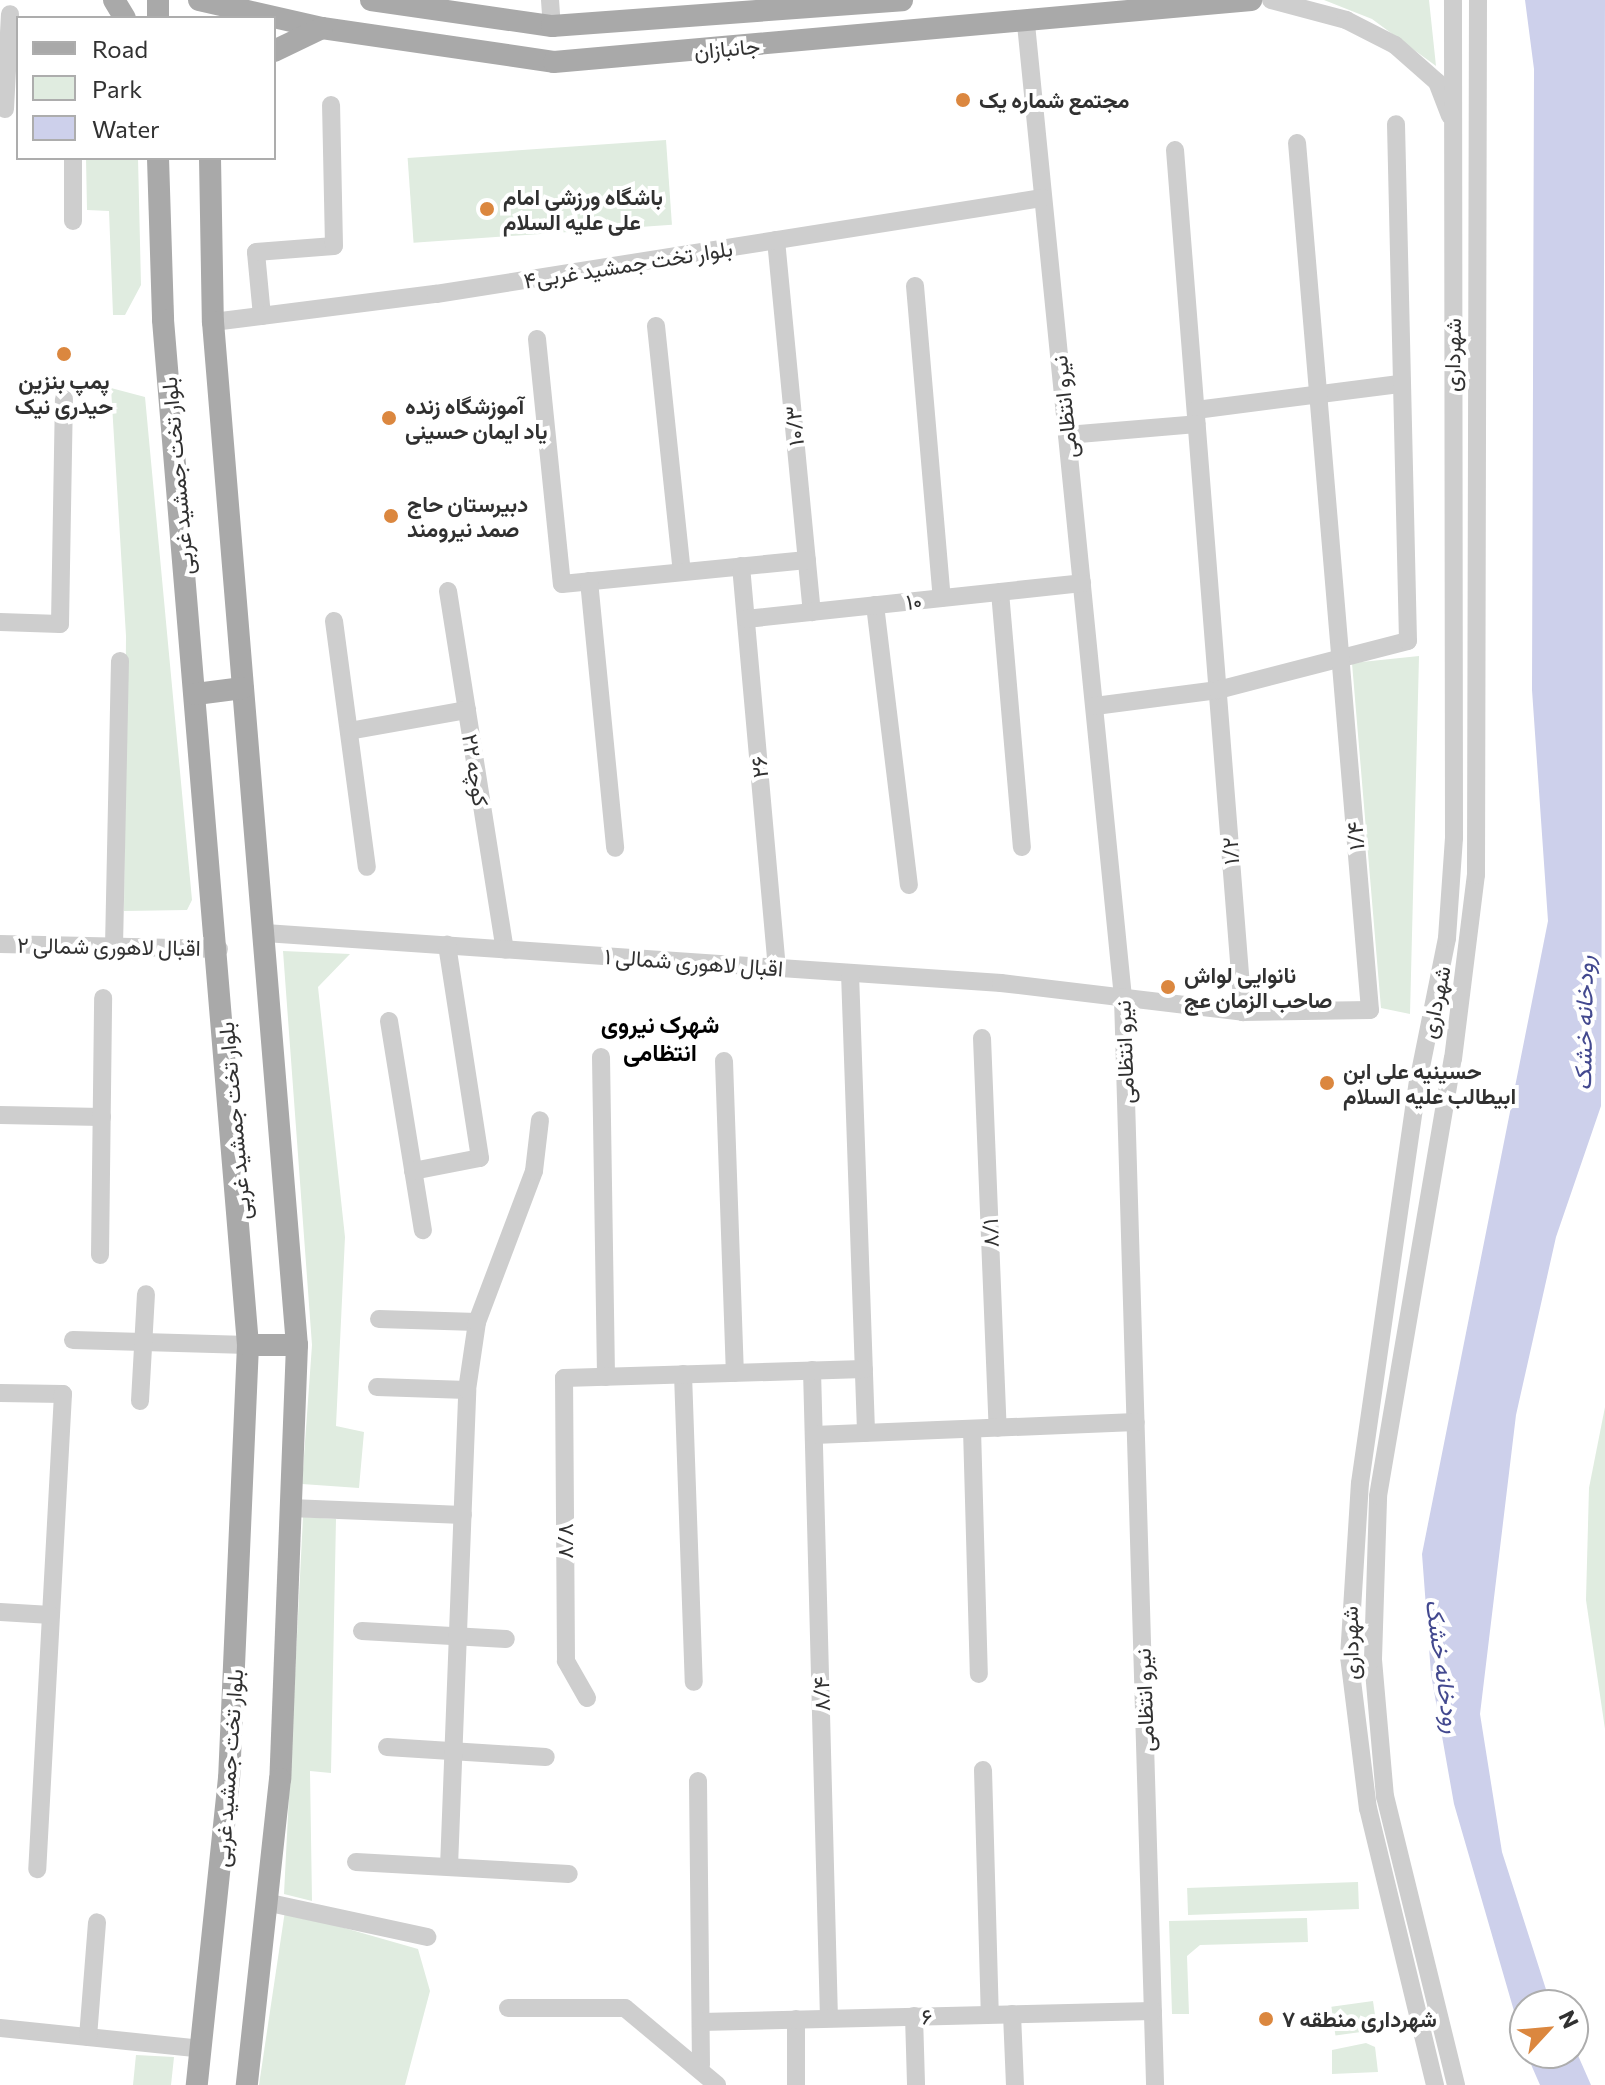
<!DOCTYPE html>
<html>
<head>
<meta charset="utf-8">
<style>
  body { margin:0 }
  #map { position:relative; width:1605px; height:2085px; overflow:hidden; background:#fff; font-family:Commissioner,Vazirmatn,sans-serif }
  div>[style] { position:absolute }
  .green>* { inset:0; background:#e0ece0; transform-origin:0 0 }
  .water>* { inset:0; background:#cdd0eb }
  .minor>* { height:18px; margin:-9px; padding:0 9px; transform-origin:9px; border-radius:9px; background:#cecece }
  .major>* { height:22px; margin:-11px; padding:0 11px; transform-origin:11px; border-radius:11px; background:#a9a9a9 }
  .dots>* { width:22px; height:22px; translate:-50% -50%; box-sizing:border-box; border:4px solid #fff; border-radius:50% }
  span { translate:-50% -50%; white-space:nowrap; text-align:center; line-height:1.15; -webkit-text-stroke:8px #fff; paint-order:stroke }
  .street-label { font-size:22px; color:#313131 }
  .poi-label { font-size:22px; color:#313131; font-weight:700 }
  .left { translate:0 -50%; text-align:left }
  .water-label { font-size:24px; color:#43498f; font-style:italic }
  .neighbourhood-label { font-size:24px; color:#000; font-weight:700 }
  .legend { position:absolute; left:16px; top:16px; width:260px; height:144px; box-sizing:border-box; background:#fff; border:2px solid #adadad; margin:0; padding:10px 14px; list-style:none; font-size:24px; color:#313131 }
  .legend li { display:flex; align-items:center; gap:16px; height:40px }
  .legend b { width:40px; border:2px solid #adadad }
  .north { position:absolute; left:1509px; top:1989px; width:80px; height:80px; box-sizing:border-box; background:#fff; border:2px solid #adadad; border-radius:50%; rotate:64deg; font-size:22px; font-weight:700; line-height:32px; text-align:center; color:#313131 }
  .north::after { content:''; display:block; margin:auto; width:28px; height:36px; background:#db873f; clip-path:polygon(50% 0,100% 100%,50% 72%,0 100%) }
</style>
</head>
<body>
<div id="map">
  <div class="green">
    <div style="clip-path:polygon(1324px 0,1429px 0,1436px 66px,1372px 19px)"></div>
    <div style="left:666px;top:140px;width:85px;height:259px;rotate:86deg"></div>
    <div style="clip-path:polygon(86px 158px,138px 158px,141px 285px,125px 315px,113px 315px,109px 211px,87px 210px)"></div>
    <div style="clip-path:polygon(111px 388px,145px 397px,192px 900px,187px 910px,124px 911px,126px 636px)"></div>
    <div style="clip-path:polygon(1419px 656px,1410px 1014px,1381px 1008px,1352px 663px)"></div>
    <div style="clip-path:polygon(283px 951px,350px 954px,318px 987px,345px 1237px,336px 1426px,364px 1432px,359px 1488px,302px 1484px,312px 1345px)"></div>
    <div style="clip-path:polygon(1605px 1407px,1605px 1729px,1586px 1600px,1589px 1488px)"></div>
    <div style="clip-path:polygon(303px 1517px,336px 1519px,331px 1773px,310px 1771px,312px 1901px,284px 1894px)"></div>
    <div style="left:1358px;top:1882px;width:27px;height:171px;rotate:88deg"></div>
    <div style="clip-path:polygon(285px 1911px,418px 1949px,430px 1991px,405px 2085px,259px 2085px)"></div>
    <div style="clip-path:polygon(1307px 1918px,1308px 1942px,1200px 1945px,1187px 1956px,1189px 2014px,1172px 2014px,1169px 1921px)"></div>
    <div style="left:1373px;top:2001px;width:29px;height:42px;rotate:82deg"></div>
    <div style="clip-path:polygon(1366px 2043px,1375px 2047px,1378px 2072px,1332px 2074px,1332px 2050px)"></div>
    <div style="clip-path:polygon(136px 2055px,174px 2057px,171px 2085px,133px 2085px)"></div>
  </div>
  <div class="water">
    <div style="clip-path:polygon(1525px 0,1605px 0,1601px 1106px,1556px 1237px,1516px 1415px,1480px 1714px,1502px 1852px,1551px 2005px,1525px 2005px,1525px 2049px,1454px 1804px,1431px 1674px,1422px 1554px,1548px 921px,1532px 690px,1534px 69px)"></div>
    <div style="clip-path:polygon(1573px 2044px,1591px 2085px,1540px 2085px,1526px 2053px,1573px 2053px)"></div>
  </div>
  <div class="minor">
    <div style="left:550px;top:0;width:26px;rotate:86deg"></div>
    <div style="left:1271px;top:0;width:78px;rotate:14.9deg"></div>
    <div style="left:1346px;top:20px;width:55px;rotate:27deg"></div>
    <div style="left:1395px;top:45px;width:56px;rotate:41.4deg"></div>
    <div style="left:1437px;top:82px;width:36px;rotate:69deg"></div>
    <div style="left:1026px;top:24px;width:979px;rotate:84.31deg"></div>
    <div style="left:1123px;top:998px;width:1087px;rotate:88.31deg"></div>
    <div style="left:5px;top:109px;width:95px;rotate:-87deg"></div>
    <div style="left:1175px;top:150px;width:865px;rotate:85.49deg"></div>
    <div style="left:73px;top:221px;width:63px;rotate:-90deg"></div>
    <div style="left:776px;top:240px;width:374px;rotate:84.5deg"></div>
    <div style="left:915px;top:286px;width:313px;rotate:85.1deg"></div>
    <div style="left:262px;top:316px;width:64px;rotate:-95.4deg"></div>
    <div style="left:256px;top:252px;width:78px;rotate:-4.4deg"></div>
    <div style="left:334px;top:246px;width:141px;rotate:-91.2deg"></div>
    <div style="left:213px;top:322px;width:225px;rotate:-7.2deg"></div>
    <div style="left:436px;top:294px;width:614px;rotate:-9deg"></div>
    <div style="left:656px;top:326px;width:247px;rotate:84deg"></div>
    <div style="left:537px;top:339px;width:246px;rotate:84.2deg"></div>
    <div style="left:562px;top:584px;width:246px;rotate:-5.6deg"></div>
    <div style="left:1196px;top:410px;width:205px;rotate:-7.3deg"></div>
    <div style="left:1067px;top:435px;width:130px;rotate:-4.8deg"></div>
    <div style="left:741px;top:566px;width:404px;rotate:84.9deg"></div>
    <div style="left:589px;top:581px;width:268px;rotate:84.4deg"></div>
    <div style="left:448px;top:591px;width:363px;rotate:81deg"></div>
    <div style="left:1000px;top:592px;width:256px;rotate:85.1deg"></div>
    <div style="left:875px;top:605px;width:282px;rotate:83.1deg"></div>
    <div style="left:746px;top:619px;width:338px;rotate:-6.1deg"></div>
    <div style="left:334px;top:621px;width:248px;rotate:82.4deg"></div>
    <div style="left:0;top:622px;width:60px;rotate:1.9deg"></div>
    <div style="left:60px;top:624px;width:225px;rotate:-89deg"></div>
    <div style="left:1095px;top:706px;width:124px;rotate:-7.4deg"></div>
    <div style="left:1218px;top:690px;width:196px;rotate:-14.5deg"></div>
    <div style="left:1408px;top:641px;width:517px;rotate:-91.33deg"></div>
    <div style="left:349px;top:731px;width:120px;rotate:-10.1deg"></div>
    <div style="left:265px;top:933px;width:738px;rotate:3.89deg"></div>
    <div style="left:1001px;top:983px;width:244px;rotate:6.8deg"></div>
    <div style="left:1243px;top:1012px;width:127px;rotate:-0.9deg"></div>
    <div style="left:1370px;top:1010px;width:870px;rotate:-94.81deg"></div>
    <div style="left:0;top:944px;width:219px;rotate:1.3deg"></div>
    <div style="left:114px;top:947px;width:286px;rotate:-88.8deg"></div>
    <div style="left:850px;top:973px;width:460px;rotate:88deg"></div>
    <div style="left:389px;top:1021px;width:212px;rotate:80.8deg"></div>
    <div style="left:982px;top:1038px;width:390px;rotate:87.7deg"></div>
    <div style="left:601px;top:1057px;width:320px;rotate:89.1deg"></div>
    <div style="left:724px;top:1061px;width:312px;rotate:88deg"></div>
    <div style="left:0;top:1115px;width:102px;rotate:1.1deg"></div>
    <div style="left:413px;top:1171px;width:68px;rotate:-11deg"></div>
    <div style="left:480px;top:1158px;width:216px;rotate:-98.8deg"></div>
    <div style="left:100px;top:1255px;width:257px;rotate:-89.3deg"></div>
    <div style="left:379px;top:1319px;width:98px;rotate:1.8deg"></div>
    <div style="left:73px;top:1340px;width:175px;rotate:1.6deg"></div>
    <div style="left:812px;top:1370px;width:648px;rotate:88.5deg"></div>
    <div style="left:683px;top:1374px;width:308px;rotate:88deg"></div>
    <div style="left:377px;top:1387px;width:90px;rotate:1.9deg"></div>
    <div style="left:0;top:1393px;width:63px;rotate:0.9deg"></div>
    <div style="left:63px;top:1394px;width:476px;rotate:93.1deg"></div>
    <div style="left:140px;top:1401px;width:107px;rotate:-86.8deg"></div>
    <div style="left:972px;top:1429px;width:245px;rotate:88.4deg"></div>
    <div style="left:814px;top:1435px;width:322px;rotate:-2.3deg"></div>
    <div style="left:290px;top:1508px;width:173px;rotate:2.3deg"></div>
    <div style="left:0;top:1612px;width:51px;rotate:3.4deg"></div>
    <div style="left:362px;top:1631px;width:144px;rotate:3.2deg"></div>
    <div style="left:587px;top:1698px;width:43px;rotate:-119.6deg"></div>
    <div style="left:566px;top:1661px;width:283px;rotate:-90.4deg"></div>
    <div style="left:564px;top:1378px;width:300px;rotate:-1.7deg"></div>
    <div style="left:387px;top:1747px;width:159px;rotate:3.6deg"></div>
    <div style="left:983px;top:1770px;width:244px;rotate:88.4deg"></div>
    <div style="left:698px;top:1781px;width:284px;rotate:89.4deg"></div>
    <div style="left:356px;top:1862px;width:213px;rotate:3.2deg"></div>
    <div style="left:449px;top:1867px;width:477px;rotate:-87.8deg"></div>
    <div style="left:467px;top:1390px;width:69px;rotate:-81.6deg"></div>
    <div style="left:477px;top:1322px;width:161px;rotate:-69.3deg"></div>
    <div style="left:534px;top:1171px;width:51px;rotate:-83.3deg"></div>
    <div style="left:270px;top:1903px;width:161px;rotate:12.2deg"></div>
    <div style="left:508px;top:2008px;width:117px"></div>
    <div style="left:625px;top:2008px;width:120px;rotate:39.9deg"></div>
    <div style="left:1012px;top:2014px;width:71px;rotate:87.6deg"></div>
    <div style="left:914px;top:2016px;width:69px;rotate:88.3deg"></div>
    <div style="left:796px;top:2019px;width:66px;rotate:90deg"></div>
    <div style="left:701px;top:2022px;width:452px;rotate:-1.4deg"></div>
    <div style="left:0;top:2028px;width:203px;rotate:5.9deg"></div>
    <div style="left:88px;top:2037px;width:115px;rotate:-85.5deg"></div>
    <div style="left:1435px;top:2085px;width:284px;rotate:-103.6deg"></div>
    <div style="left:1368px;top:1809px;width:153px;rotate:-97.1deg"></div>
    <div style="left:1349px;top:1657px;width:174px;rotate:-86.4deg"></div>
    <div style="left:1360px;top:1483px;width:405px;rotate:-81.8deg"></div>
    <div style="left:1418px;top:1082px;width:147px;rotate:-78.6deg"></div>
    <div style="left:1447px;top:938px;width:100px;rotate:-86deg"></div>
    <div style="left:1454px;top:838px;width:838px;rotate:-90.07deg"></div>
    <div style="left:1456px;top:2085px;width:297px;rotate:-103.8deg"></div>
    <div style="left:1385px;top:1797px;width:139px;rotate:-95deg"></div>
    <div style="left:1373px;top:1659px;width:163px;rotate:-88.2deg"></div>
    <div style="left:1378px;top:1496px;width:443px;rotate:-80.3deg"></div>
    <div style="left:1453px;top:1059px;width:185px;rotate:-82.9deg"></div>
    <div style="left:1476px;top:875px;width:875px;rotate:-89.87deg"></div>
  </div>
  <div class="major">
    <div style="left:114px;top:0;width:21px;rotate:59deg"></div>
    <div style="left:199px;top:0;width:126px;rotate:12.8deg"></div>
    <div style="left:322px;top:28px;width:234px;rotate:8.3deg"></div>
    <div style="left:554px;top:62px;width:700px;rotate:-5.08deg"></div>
    <div style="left:371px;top:0;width:183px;rotate:8.2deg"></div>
    <div style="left:552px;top:26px;width:351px;rotate:-4.2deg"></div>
    <div style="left:158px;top:18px;width:18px;rotate:-90deg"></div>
    <div style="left:274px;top:51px;width:53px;rotate:-25.6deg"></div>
    <div style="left:158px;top:158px;width:162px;rotate:88.2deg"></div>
    <div style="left:163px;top:320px;width:1029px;rotate:85.26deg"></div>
    <div style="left:248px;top:1345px;width:433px;rotate:92.5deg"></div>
    <div style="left:229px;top:1778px;width:309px;rotate:96deg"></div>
    <div style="left:210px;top:158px;width:164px;rotate:89deg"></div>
    <div style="left:213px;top:322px;width:1026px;rotate:85.31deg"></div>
    <div style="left:297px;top:1345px;width:434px;rotate:92.2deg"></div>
    <div style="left:280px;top:1779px;width:308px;rotate:96.2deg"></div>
    <div style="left:196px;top:694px;width:47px;rotate:-7.3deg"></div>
    <div style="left:248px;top:1345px;width:49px"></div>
  </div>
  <div class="dots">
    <div style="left:963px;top:100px;background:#db873f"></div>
    <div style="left:487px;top:209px;background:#db873f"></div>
    <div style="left:64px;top:354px;background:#db873f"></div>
    <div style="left:389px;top:418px;background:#db873f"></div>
    <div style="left:391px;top:516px;background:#db873f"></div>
    <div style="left:1168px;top:987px;background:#db873f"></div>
    <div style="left:1327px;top:1083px;background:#db873f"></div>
    <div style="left:1266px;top:2019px;background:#db873f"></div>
  </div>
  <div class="street-label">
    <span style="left:727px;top:48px;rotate:-5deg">جانبازان</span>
    <span style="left:628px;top:264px;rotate:-9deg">بلوار تخت جمشید غربی۴</span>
    <span style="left:1452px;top:355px;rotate:-89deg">شهرداری</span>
    <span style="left:1064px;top:407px;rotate:-96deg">نیرو انتظامی</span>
    <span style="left:794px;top:426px;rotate:-95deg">۱۰/۳</span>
    <span style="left:177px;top:476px;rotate:-95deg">بلوار تخت جمشید غربی</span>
    <span style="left:914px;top:601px;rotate:-6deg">۱۰</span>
    <span style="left:759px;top:767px;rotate:-95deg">۲۶</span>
    <span style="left:476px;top:770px;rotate:81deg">کوچه ۲۲</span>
    <span style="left:1355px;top:836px;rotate:-95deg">۱/۴</span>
    <span style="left:1230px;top:851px;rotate:-94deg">۱/۲</span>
    <span style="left:109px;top:946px;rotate:1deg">اقبال لاهوری شمالی ۲</span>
    <span style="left:694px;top:962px;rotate:4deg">اقبال لاهوری شمالی ۱</span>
    <span style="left:1435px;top:1002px;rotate:-78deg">شهرداری</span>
    <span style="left:1124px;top:1052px;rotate:-92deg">نیرو انتظامی</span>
    <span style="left:234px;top:1121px;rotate:-95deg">بلوار تخت جمشید غربی</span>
    <span style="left:990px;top:1233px;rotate:-92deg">۸/۱</span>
    <span style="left:565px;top:1541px;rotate:-90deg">۸/۸</span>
    <span style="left:1350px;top:1643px;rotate:-91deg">شهرداری</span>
    <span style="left:821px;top:1694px;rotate:-92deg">۸/۴</span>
    <span style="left:1144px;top:1700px;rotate:-92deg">نیرو انتظامی</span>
    <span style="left:228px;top:1768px;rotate:-86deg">بلوار تخت جمشید غربی</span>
    <span style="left:927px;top:2016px;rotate:-1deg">۶</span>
  </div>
  <div class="poi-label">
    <span class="left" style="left:979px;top:100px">مجتمع شماره یک</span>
    <span class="left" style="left:503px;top:209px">باشگاه ورزشی امام<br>علی علیه السلام</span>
    <span style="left:64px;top:393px">پمپ بنزین<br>حیدری نیک</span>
    <span class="left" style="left:405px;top:418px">آموزشگاه زنده<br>یاد ایمان حسینی</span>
    <span class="left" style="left:407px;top:516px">دبیرستان حاج<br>صمد نیرومند</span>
    <span class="left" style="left:1184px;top:987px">نانوایی لواش<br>صاحب الزمان عج</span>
    <span class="left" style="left:1343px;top:1083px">حسینیه علی ابن<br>ابیطالب علیه السلام</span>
    <span class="left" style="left:1282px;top:2019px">شهرداری منطقه ۷</span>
  </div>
  <div class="water-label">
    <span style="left:1583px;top:1023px;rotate:-89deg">رودخانه خشک</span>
    <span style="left:1444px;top:1666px;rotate:82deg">رودخانه خشک</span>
  </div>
  <div class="neighbourhood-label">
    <span style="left:660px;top:1038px">شهرک نیروی<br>انتظامی</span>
  </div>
  <ul class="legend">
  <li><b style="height:10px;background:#a9a9a9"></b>Road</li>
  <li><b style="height:22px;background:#e0ece0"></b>Park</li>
  <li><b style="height:22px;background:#cdd0eb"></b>Water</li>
  </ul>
  <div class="north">N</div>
</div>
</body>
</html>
